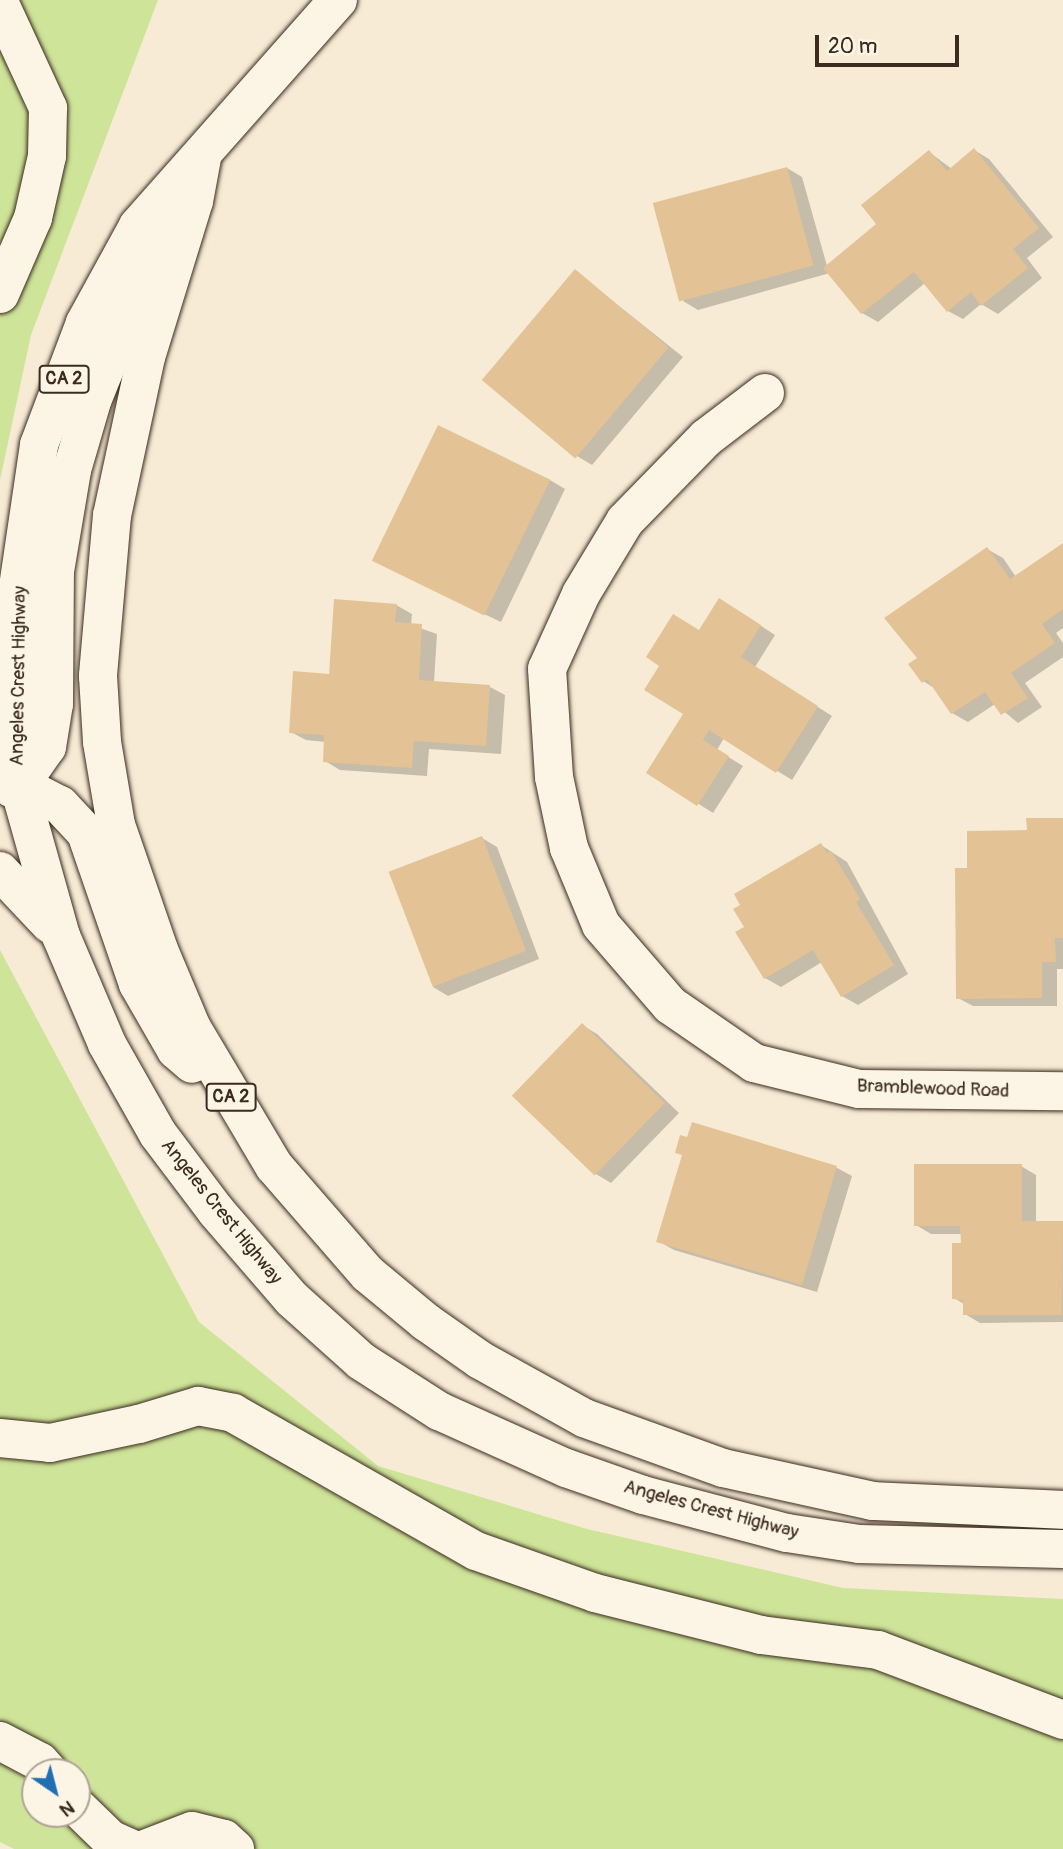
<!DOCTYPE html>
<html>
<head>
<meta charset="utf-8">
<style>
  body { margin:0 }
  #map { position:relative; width:1063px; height:1849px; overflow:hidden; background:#f7ebd5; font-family:Pangolin,sans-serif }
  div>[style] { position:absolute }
  .green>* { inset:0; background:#cee499 }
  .shadow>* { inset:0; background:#0003 }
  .building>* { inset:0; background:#e3c396; transform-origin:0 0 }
  .roads { filter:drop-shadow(0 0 2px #3b2a1e) drop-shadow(0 0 2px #3b2a1e) }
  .minor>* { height:38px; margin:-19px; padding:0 19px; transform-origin:19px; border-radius:19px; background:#fcf5e5 }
  .major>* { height:38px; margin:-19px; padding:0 19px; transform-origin:19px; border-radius:19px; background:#fcf5e5 }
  span { translate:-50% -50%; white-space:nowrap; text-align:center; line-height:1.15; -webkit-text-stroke:5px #fcf5e5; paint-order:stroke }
  .shield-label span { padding:2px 5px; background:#fcf5e5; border:2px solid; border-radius:5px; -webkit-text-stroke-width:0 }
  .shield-label { font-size:18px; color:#3b2a1e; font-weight:700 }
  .street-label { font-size:19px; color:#3b2a1e }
  .north { position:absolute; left:21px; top:1758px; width:70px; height:70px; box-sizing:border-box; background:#fcf5e5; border:2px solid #afa495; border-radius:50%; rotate:145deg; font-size:19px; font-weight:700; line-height:28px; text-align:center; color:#3b2a1e }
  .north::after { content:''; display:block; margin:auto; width:24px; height:32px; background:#1f6fb2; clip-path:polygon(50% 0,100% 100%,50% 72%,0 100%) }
  .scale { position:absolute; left:815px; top:35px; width:144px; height:32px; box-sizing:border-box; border:4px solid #3b2a1e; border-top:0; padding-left:9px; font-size:21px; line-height:24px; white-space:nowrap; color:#3b2a1e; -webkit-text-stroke:5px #fcf5e5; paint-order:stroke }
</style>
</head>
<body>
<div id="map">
  <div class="green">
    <div style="clip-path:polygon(0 0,158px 0,31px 335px,0 480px)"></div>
    <div style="clip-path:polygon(evenodd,0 950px,199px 1322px,378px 1466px,587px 1529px,843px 1588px,1063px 1599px,1063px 1849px,14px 1849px,0 1842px,0 950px,35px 1772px,77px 1772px,77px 1814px,35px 1814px,35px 1772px)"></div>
  </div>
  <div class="shadow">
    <div style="clip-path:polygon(974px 150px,989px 159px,1053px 237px,1027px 258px,1042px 278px,998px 314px,981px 304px,963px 319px,948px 311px,925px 283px,878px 322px,862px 313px,830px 273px,698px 310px,683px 301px,787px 168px,802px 177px,827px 266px,879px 224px,929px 152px,952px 169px)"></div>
    <div style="clip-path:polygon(575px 271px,683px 357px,592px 465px,577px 456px)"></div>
    <div style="clip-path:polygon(550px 480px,565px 489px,501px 622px,390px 569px)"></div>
    <div style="clip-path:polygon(1063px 547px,1063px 628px,1056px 633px,1063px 643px,1063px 657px,1025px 683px,1042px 707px,1018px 723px,995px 704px,968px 722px,952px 713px,936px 689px,923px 681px,919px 659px,987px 549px,1003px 558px,1016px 577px)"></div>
    <div style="clip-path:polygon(396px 605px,412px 614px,411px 625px,437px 634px,434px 682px,490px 687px,505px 695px,501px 754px,429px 749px,427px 776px,340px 770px,325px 761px,326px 742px,306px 740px,291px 732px,331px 675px)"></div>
    <div style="clip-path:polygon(735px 609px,775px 635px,755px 667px,832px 716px,792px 780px,724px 738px,717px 750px,743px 766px,713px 813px,648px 772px,685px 713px,700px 632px)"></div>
    <div style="clip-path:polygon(1063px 820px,1063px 969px,1057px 969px,1057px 1006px,973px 1006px,958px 998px,968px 869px,1029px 832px)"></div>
    <div style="clip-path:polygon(482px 838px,497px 847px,539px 959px,448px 996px,433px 987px)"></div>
    <div style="clip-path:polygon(821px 845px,847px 862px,908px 974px,858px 1005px,842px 996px,822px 962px,781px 987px,765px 978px,746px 927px)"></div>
    <div style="clip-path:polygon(582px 1025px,597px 1034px,679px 1113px,611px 1183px,596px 1174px,513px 1095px)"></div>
    <div style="clip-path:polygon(693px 1125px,837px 1168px,852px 1176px,817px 1292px,674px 1250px,658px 1241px)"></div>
    <div style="clip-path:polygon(1021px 1166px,1036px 1175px,1036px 1223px,1063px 1223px,1063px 1322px,980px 1323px,965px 1314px,964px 1304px,954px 1298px,962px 1234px,931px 1234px,916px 1225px)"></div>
  </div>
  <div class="building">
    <div style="clip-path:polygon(974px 148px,1039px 228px,1013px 249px,1028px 268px,981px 306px,971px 292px,947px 312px,914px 272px,861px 314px,823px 268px,876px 224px,861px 205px,929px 150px,947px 171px)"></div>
    <div style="left:787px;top:167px;width:102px;height:139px;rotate:75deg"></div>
    <div style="left:575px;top:269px;width:122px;height:145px;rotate:40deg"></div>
    <div style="left:438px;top:425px;width:125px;height:151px;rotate:26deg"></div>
    <div style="clip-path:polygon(1063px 543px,1063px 609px,1042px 624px,1055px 643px,1011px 673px,1028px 698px,1001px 715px,985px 692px,951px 714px,927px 679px,922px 683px,908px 664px,917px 658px,884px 618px,987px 547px,1010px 579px)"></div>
    <div style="clip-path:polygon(719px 598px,761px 625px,741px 657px,818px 706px,776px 773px,709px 730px,703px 740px,729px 756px,697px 806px,646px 773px,683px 714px,644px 690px,659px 666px,646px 657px,673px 614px,699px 630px)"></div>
    <div style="clip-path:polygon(334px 599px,397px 604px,395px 622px,422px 624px,419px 680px,490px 685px,486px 746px,414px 741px,412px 768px,323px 762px,324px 735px,289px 733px,293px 671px,329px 674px)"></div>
    <div style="clip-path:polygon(1026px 818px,1063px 818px,1063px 938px,1055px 938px,1056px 962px,1042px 962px,1042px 998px,956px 999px,955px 868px,967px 868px,967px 831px,1027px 830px)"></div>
    <div style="left:482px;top:836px;width:123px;height:100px;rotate:69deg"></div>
    <div style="clip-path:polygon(821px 843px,827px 853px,831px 851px,860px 899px,856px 902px,894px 965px,841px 997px,813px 950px,764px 979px,735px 932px,744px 927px,733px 909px,740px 905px,734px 894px)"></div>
    <div style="left:582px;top:1023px;width:115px;height:101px;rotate:44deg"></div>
    <div style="clip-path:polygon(692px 1122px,837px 1166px,802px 1285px,656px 1242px,682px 1155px,675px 1153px,680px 1135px,687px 1137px)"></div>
    <div style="clip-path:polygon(914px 1164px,1022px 1164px,1022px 1221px,1063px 1221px,1062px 1315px,963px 1315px,963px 1300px,952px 1299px,952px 1243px,961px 1243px,960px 1226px,914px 1226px)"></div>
  </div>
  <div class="roads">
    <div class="minor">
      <div style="left:0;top:4px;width:115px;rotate:65.2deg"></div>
      <div style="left:48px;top:108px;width:48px;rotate:91.2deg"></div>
      <div style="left:47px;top:156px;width:64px;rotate:102.7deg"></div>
      <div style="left:33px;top:218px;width:83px;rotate:113.5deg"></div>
      <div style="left:765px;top:393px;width:74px;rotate:142.7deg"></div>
      <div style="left:706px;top:438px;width:116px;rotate:134.3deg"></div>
      <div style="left:625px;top:521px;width:85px;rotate:121.1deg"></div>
      <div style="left:581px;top:594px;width:82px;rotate:114.4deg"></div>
      <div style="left:547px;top:669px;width:108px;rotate:86.3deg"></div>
      <div style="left:554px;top:777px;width:73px;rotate:78.1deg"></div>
      <div style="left:569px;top:848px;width:83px;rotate:67.4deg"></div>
      <div style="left:601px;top:925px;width:106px;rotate:49.2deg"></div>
      <div style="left:670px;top:1005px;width:102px;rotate:34.6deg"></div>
      <div style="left:754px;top:1063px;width:108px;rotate:13.9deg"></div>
      <div style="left:859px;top:1089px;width:204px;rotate:0.6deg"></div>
      <div style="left:0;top:1438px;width:50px;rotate:5.7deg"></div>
      <div style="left:50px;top:1443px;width:91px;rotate:-12.1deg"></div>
      <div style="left:139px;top:1424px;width:62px;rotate:-17deg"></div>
      <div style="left:198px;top:1406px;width:36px;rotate:11deg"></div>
      <div style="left:233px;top:1413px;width:279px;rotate:29.6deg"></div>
      <div style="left:476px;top:1551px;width:126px;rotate:19.4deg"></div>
      <div style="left:595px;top:1593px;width:171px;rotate:14.2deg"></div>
      <div style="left:761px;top:1635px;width:118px;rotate:7.3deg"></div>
      <div style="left:878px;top:1650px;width:198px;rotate:20.7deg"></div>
      <div style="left:0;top:1741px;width:45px;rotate:27.7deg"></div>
      <div style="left:40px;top:1762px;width:13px;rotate:48deg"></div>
      <div style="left:77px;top:1807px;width:46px;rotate:44.1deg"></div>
      <div style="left:110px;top:1839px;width:24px;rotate:24deg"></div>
      <div style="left:145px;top:1849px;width:50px;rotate:-21deg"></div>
      <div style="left:192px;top:1831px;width:33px;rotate:14deg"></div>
      <div style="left:224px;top:1839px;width:15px;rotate:42deg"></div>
    </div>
    <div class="major">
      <div style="left:338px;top:0;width:302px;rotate:131.5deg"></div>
      <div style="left:138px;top:226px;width:111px;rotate:118.7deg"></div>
      <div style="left:85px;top:323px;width:130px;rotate:110.7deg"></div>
      <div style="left:39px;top:445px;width:151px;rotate:98.4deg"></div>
      <div style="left:17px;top:594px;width:189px;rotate:89.7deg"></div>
      <div style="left:18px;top:783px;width:159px;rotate:74.3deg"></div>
      <div style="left:61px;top:936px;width:117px;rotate:66.9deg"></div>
      <div style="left:107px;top:1044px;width:103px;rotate:60.5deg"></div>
      <div style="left:158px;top:1134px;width:96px;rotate:53deg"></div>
      <div style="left:216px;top:1211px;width:116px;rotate:49.2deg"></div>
      <div style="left:292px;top:1299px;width:93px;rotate:41.9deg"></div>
      <div style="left:361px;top:1361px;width:93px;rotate:32.7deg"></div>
      <div style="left:439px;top:1411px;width:139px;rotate:24.2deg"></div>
      <div style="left:566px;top:1468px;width:82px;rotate:19.3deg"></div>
      <div style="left:643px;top:1495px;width:149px;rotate:14.8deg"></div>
      <div style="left:787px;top:1533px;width:73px;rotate:8.7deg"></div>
      <div style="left:859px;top:1544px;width:204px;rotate:1.4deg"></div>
      <div style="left:202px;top:158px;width:44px;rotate:100.5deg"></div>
      <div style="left:194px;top:201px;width:163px;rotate:107.1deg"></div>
      <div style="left:146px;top:357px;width:162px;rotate:102.1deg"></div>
      <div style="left:112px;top:515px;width:162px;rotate:95deg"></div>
      <div style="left:98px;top:676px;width:66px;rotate:86.5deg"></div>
      <div style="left:102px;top:742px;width:84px;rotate:80.4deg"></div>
      <div style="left:116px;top:825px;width:132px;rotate:71deg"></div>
      <div style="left:159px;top:950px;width:85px;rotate:67.1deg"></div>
      <div style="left:192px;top:1028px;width:161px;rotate:59.3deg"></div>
      <div style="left:274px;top:1166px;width:143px;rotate:49deg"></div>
      <div style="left:368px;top:1274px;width:75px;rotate:39.6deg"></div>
      <div style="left:426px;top:1322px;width:66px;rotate:35.1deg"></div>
      <div style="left:480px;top:1360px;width:119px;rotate:29.1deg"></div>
      <div style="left:584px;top:1418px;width:148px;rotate:19.8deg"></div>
      <div style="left:723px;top:1468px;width:154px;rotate:12.4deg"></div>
      <div style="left:873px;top:1501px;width:190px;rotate:2.7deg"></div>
      <div style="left:3px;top:776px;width:64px;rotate:27deg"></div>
      <div style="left:60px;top:805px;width:38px;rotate:47deg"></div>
      <div style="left:86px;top:833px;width:160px;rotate:71deg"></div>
      <div style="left:138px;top:984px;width:76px;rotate:60.1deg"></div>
      <div style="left:176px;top:1050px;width:21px;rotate:41deg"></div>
      <div style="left:11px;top:788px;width:17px;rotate:-36deg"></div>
      <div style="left:25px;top:778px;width:38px;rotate:-55deg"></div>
      <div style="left:47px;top:747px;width:44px;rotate:-80.8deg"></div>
      <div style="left:54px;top:704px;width:133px;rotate:-89.6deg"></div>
      <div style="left:55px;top:571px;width:102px;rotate:-80.4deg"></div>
      <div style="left:72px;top:470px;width:72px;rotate:-73.8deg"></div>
      <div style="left:92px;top:401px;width:184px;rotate:-68deg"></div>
      <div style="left:0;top:871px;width:73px;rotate:46.7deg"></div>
    </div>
  </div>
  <div class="shield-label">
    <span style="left:64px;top:379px">CA 2</span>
    <span style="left:231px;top:1097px">CA 2</span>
  </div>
  <div class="street-label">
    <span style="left:19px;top:676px;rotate:-89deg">Angeles Crest Highway</span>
    <span style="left:933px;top:1089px;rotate:2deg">Bramblewood Road</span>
    <span style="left:221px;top:1212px;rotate:51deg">Angeles Crest Highway</span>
    <span style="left:711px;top:1510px;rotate:15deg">Angeles Crest Highway</span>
  </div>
  <div class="north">N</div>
  <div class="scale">20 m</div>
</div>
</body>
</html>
